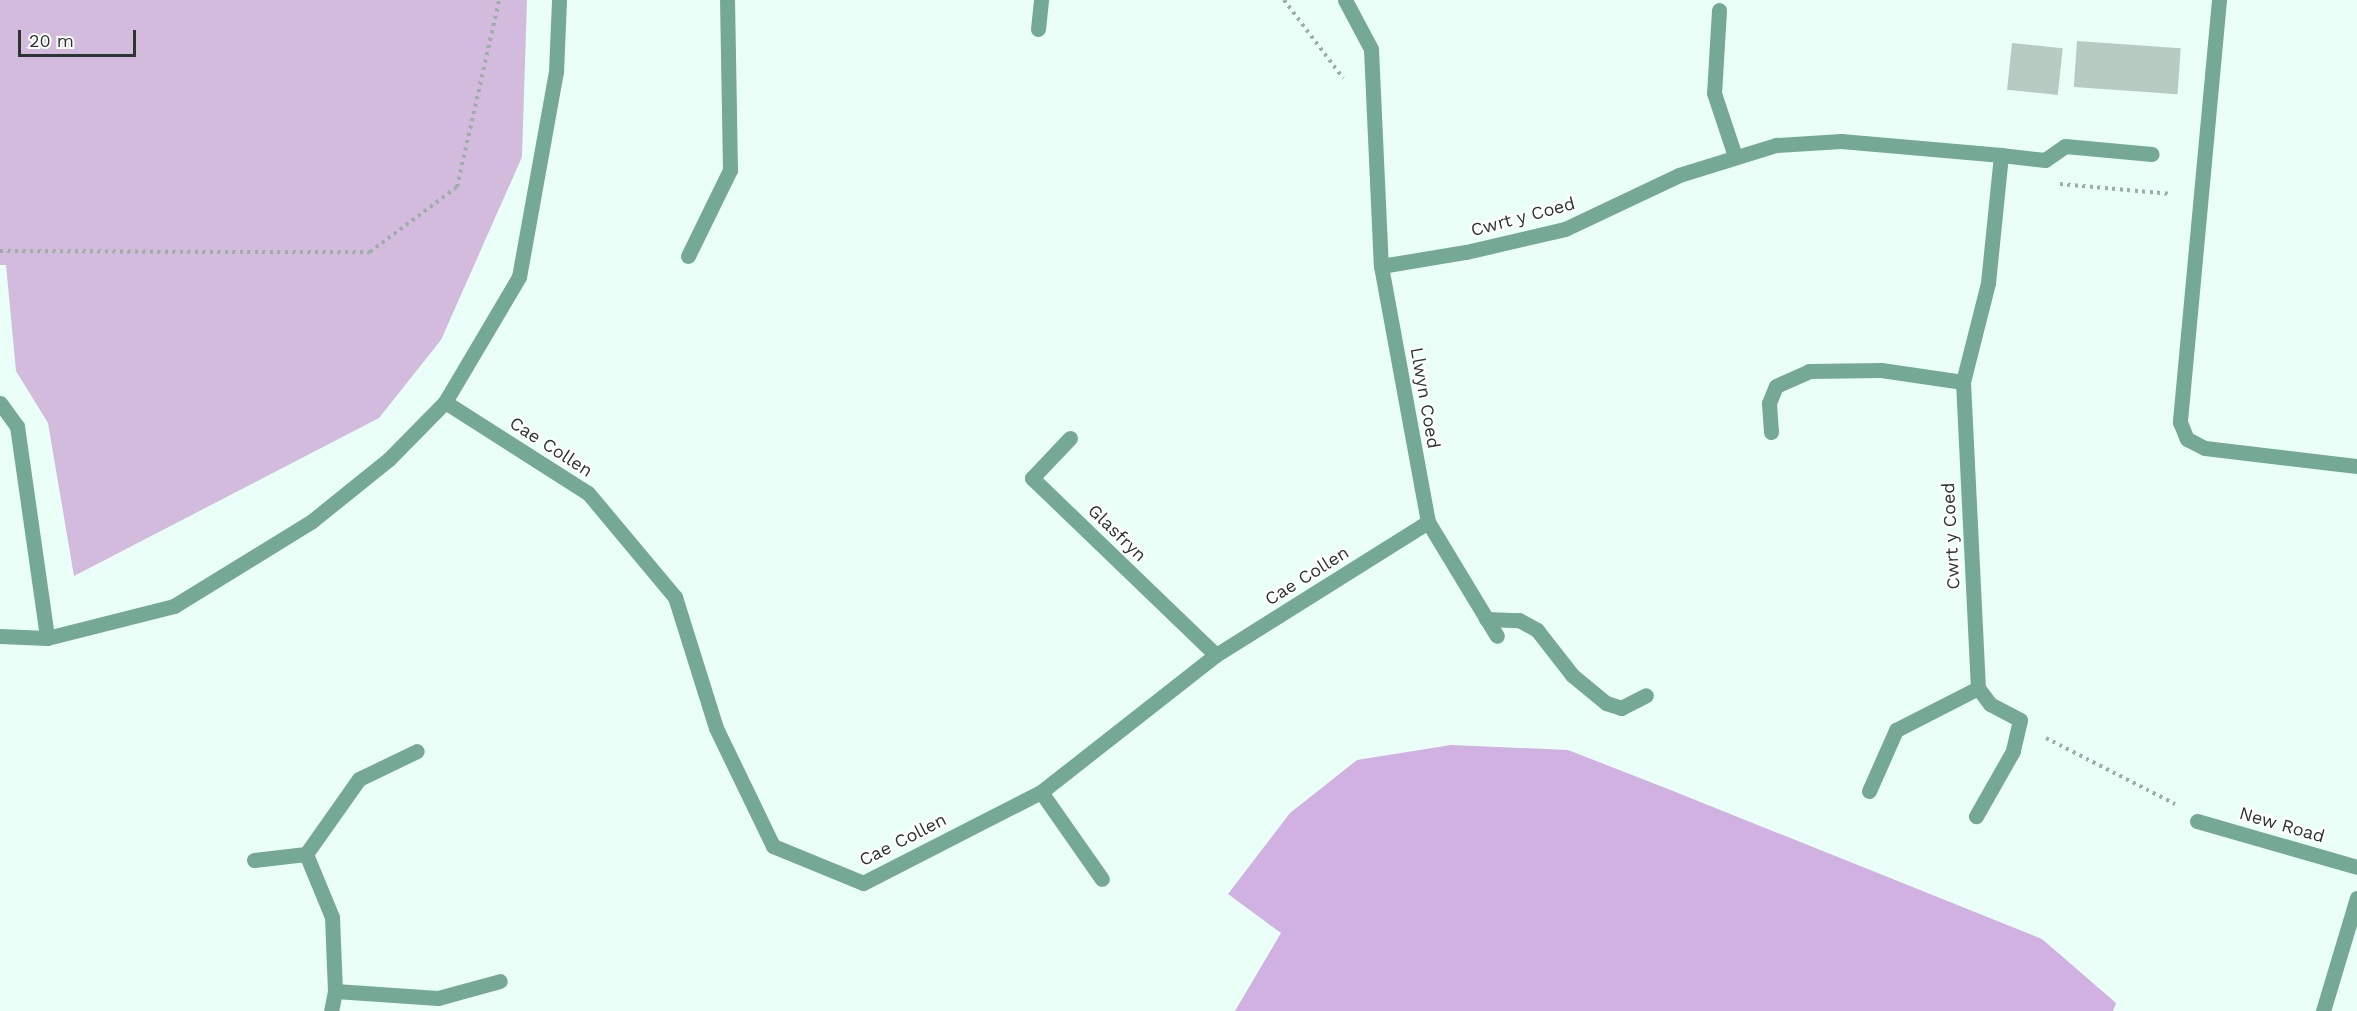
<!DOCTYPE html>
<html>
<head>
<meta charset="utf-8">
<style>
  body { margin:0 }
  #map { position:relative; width:2357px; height:1011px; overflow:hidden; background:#eafff7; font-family:"Work Sans",sans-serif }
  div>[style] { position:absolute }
  .green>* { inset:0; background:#d3bbde }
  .forest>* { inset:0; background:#d1b1e1 }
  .building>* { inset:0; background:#b7cbc3; transform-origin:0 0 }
  .path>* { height:4px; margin-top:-2px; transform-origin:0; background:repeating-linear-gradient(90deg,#9dada7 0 3px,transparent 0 7.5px) }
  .minor>* { height:15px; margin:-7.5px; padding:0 7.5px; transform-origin:7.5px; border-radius:7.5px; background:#75a996 }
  span { translate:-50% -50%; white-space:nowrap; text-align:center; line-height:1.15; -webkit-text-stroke:4.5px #fff; paint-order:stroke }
  .street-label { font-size:18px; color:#2d3532 }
  .scale { position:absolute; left:18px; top:30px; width:118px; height:27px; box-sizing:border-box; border:3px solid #2d3532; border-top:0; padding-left:8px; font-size:18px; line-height:21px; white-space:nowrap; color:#2d3532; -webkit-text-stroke:4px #fff; paint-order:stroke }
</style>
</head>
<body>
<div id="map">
  <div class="green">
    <div style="clip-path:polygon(0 0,527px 0,522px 157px,441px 340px,379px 418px,74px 576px,48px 423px,16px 371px,6px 265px,0 265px)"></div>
  </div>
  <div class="forest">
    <div style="clip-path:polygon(1451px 745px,1568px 750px,1668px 789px,2042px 939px,2116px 1003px,2113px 1011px,1235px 1011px,1281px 933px,1228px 894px,1290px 813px,1357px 760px)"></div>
  </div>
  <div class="building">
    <div style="left:2077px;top:41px;width:104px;height:46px;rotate:4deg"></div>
    <div style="left:2012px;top:43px;width:51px;height:47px;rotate:6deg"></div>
  </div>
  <div class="path">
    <div style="left:1284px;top:0;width:98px;rotate:52.9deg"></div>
    <div style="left:2060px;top:184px;width:112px;rotate:5.1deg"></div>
    <div style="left:0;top:251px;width:370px;rotate:0.2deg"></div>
    <div style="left:370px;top:252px;width:109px;rotate:-36.8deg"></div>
    <div style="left:457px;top:187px;width:192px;rotate:-77.3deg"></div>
    <div style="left:2046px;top:738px;width:145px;rotate:27.1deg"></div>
  </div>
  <div class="minor">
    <div style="left:1345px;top:0;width:55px;rotate:62deg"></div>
    <div style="left:1371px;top:49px;width:217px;rotate:87.4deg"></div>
    <div style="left:1381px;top:266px;width:260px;rotate:79.6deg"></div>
    <div style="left:1428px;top:522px;width:133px;rotate:58.8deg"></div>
    <div style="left:2219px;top:0;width:424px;rotate:95.3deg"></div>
    <div style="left:2180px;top:422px;width:18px;rotate:68deg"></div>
    <div style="left:2187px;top:439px;width:20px;rotate:27deg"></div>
    <div style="left:2205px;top:448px;width:153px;rotate:6.8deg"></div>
    <div style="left:1719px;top:10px;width:83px;rotate:93.4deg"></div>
    <div style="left:1714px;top:93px;width:66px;rotate:71.6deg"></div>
    <div style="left:1038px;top:29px;width:29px;rotate:-84deg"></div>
    <div style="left:2001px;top:155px;width:44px;rotate:6.5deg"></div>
    <div style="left:2045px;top:160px;width:24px;rotate:-35deg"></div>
    <div style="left:2065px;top:146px;width:87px;rotate:5.3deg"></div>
    <div style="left:688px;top:256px;width:96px;rotate:-64deg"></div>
    <div style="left:730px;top:170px;width:170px;rotate:-91deg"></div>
    <div style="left:1381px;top:266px;width:86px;rotate:-9.4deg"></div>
    <div style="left:1466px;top:252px;width:102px;rotate:-13.1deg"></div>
    <div style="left:1565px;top:229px;width:126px;rotate:-25.3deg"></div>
    <div style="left:1679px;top:175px;width:102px;rotate:-17.2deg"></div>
    <div style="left:1776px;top:145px;width:65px;rotate:-3.5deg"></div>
    <div style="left:1841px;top:141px;width:161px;rotate:5deg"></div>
    <div style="left:2001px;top:155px;width:129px;rotate:95.8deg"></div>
    <div style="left:1988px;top:283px;width:102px;rotate:104.2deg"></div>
    <div style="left:1963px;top:382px;width:306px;rotate:87.2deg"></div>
    <div style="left:1978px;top:688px;width:20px;rotate:53deg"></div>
    <div style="left:1990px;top:704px;width:34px;rotate:28deg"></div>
    <div style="left:2020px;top:720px;width:32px;rotate:103deg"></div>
    <div style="left:2013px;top:751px;width:75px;rotate:119.6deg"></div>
    <div style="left:445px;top:402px;width:169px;rotate:32.5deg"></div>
    <div style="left:588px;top:493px;width:136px;rotate:50.1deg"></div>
    <div style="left:675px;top:597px;width:137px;rotate:72.6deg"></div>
    <div style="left:716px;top:728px;width:131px;rotate:64.2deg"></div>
    <div style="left:773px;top:846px;width:97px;rotate:22.3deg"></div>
    <div style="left:863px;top:883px;width:200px;rotate:-27.1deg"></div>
    <div style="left:1041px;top:792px;width:222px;rotate:-38.1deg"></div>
    <div style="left:1216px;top:655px;width:250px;rotate:-32.1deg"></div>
    <div style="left:0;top:403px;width:29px;rotate:54deg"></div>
    <div style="left:17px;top:426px;width:214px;rotate:81.9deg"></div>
    <div style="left:1771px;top:432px;width:29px;rotate:-94deg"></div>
    <div style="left:1769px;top:403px;width:18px;rotate:-68deg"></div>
    <div style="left:1776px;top:386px;width:36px;rotate:-24deg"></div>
    <div style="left:1809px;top:371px;width:72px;rotate:-0.8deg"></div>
    <div style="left:1881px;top:370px;width:83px;rotate:8.3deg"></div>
    <div style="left:1070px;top:438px;width:55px;rotate:133.5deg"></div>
    <div style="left:1032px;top:478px;width:255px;rotate:43.9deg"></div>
    <div style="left:1486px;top:619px;width:33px;rotate:2deg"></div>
    <div style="left:1519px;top:620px;width:21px;rotate:29deg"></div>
    <div style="left:1537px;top:630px;width:57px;rotate:52.1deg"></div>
    <div style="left:1572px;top:675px;width:44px;rotate:39.5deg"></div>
    <div style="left:1606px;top:703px;width:16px;rotate:18deg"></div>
    <div style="left:1621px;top:708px;width:28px;rotate:-27deg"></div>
    <div style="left:0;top:636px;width:47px;rotate:2.4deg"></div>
    <div style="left:47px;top:638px;width:131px;rotate:-14.1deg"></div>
    <div style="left:174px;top:606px;width:162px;rotate:-31.6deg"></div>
    <div style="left:312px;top:521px;width:99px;rotate:-38.8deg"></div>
    <div style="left:389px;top:459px;width:80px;rotate:-45.5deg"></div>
    <div style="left:445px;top:402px;width:145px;rotate:-59.4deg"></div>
    <div style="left:519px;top:277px;width:208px;rotate:-79.8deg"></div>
    <div style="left:556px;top:72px;width:72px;rotate:-87.6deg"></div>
    <div style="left:1869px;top:791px;width:67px;rotate:-66.1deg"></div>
    <div style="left:1896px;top:730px;width:92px;rotate:-27.1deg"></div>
    <div style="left:1041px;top:792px;width:106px;rotate:55deg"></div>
    <div style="left:2197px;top:821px;width:166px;rotate:16deg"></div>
    <div style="left:306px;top:854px;width:92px;rotate:-54.8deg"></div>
    <div style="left:359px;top:779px;width:64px;rotate:-25.8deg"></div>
    <div style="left:254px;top:860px;width:52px;rotate:-6.6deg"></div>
    <div style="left:306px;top:854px;width:68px;rotate:67.6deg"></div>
    <div style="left:332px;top:917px;width:74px;rotate:87.7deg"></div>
    <div style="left:335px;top:991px;width:20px;rotate:101deg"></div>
    <div style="left:335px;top:991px;width:103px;rotate:3.9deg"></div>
    <div style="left:438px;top:998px;width:64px;rotate:-15.3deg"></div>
    <div style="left:2323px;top:1011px;width:118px;rotate:-73.3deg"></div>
  </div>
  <div class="street-label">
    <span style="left:1523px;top:217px;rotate:-15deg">Cwrt y Coed</span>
    <span style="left:1425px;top:398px;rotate:80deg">Llwyn Coed</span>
    <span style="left:551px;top:447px;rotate:33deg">Cae Collen</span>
    <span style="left:1117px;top:533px;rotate:44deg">Glasfryn</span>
    <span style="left:1951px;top:536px;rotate:-93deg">Cwrt y Coed</span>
    <span style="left:1307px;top:576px;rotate:-32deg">Cae Collen</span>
    <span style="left:2282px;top:825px;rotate:16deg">New Road</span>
    <span style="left:903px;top:840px;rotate:-27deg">Cae Collen</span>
  </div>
  <div class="scale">20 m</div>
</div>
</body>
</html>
